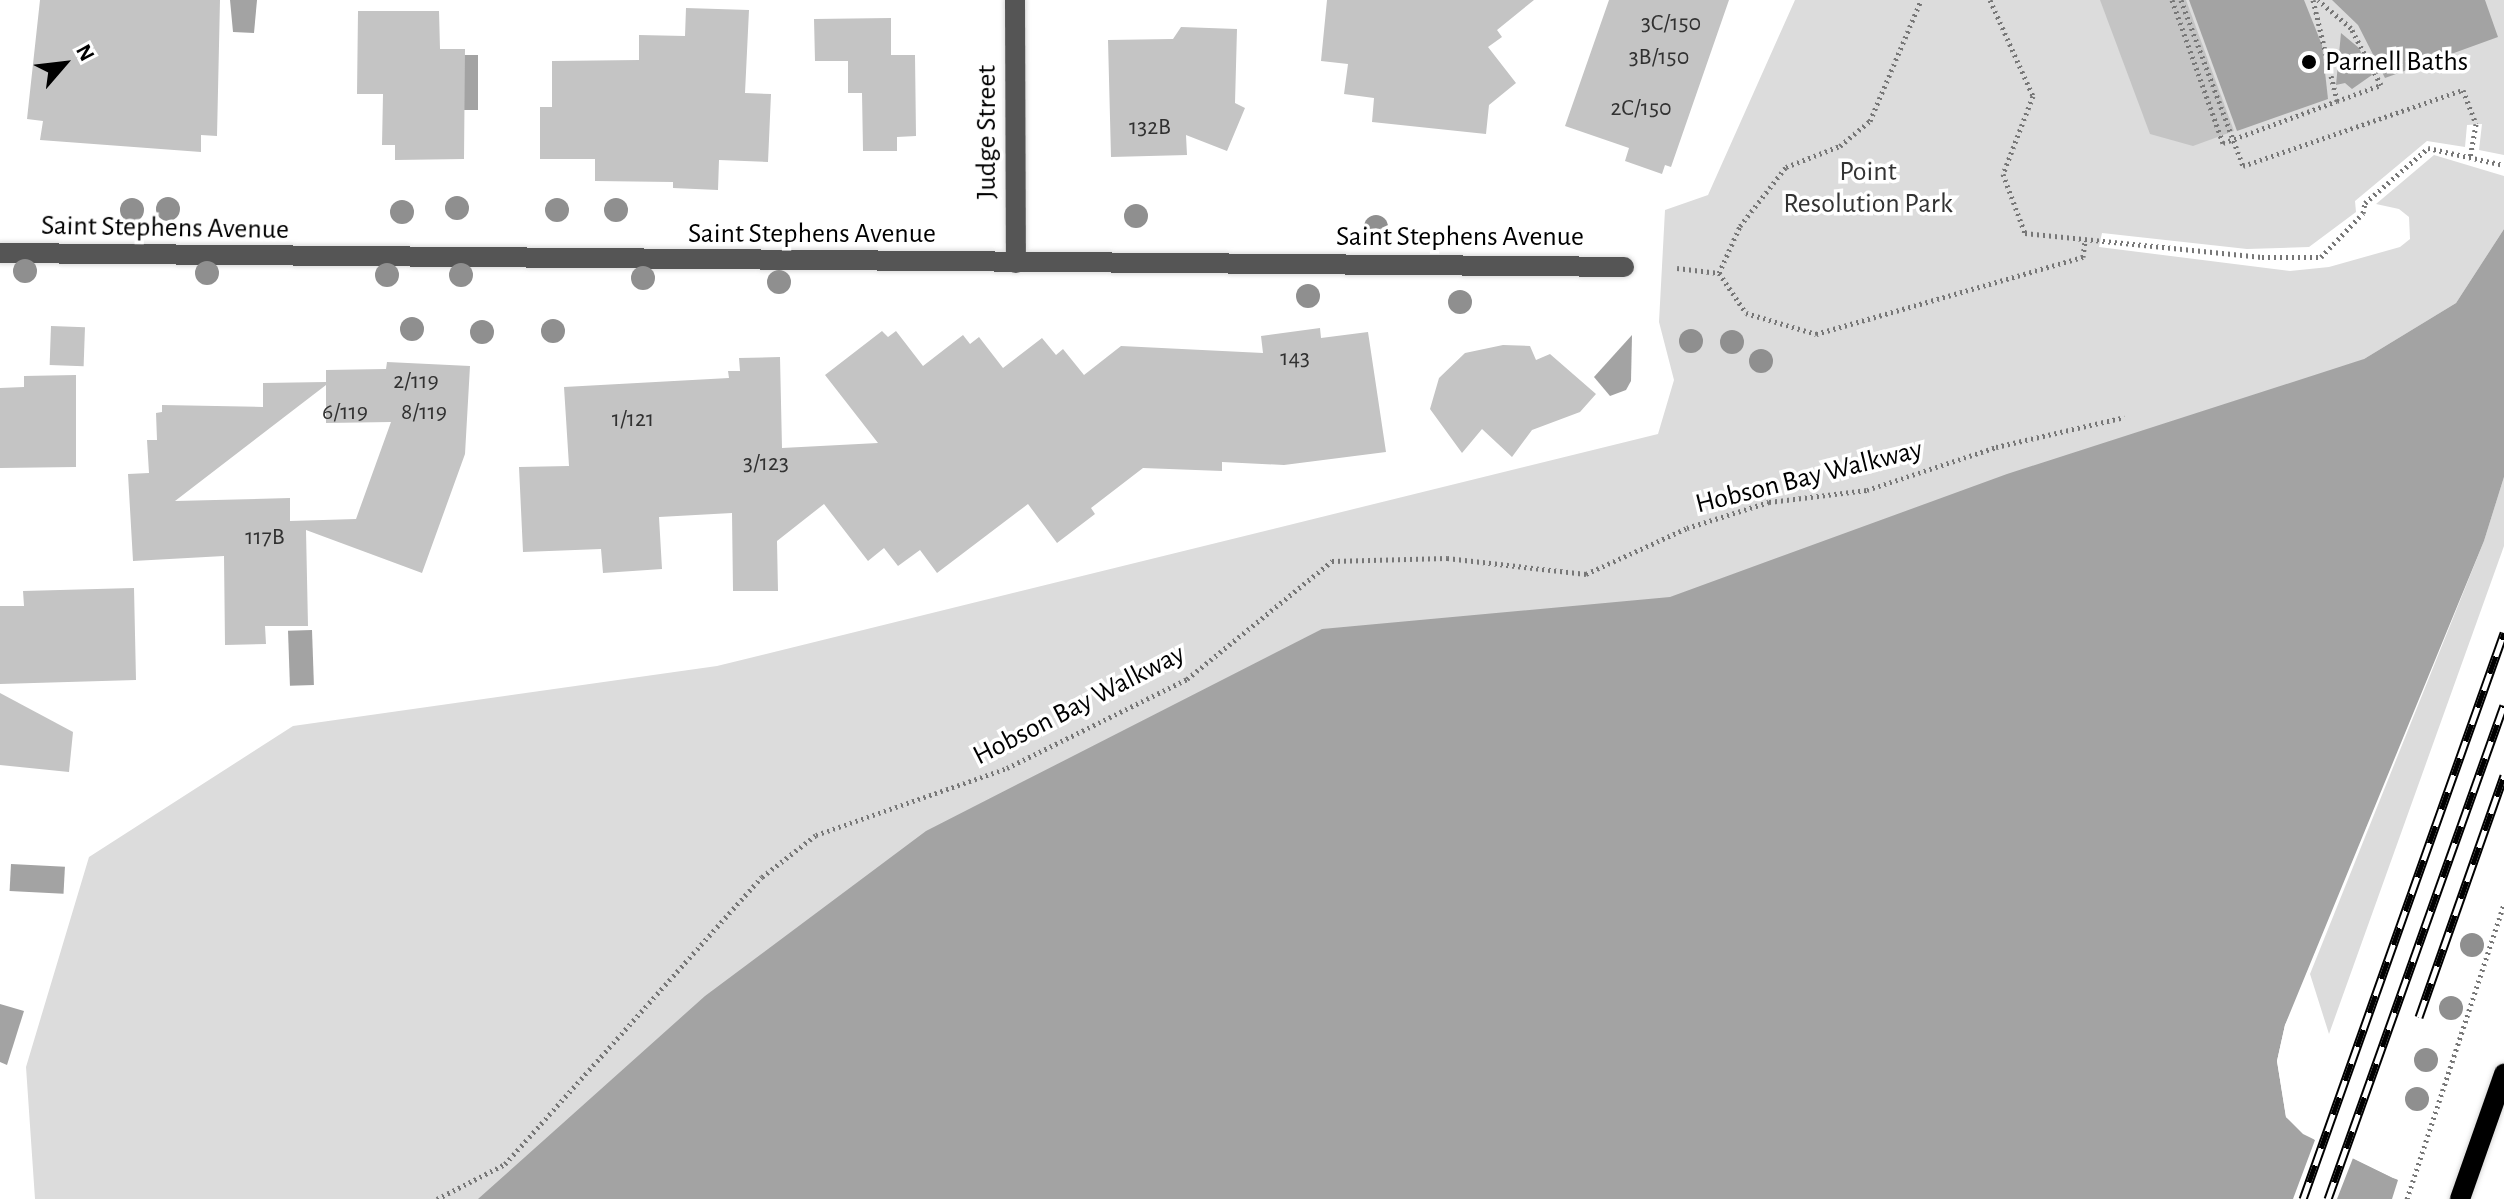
<!DOCTYPE html>
<html>
<head>
<meta charset="utf-8">
<style>
  body { margin:0 }
  #map { position:relative; width:2504px; height:1199px; overflow:hidden; background:#fff; font-family:"Alegreya Sans",sans-serif }
  div>[style] { position:absolute }
  .green>* { inset:0; background:#dcdcdc }
  .water>* { inset:0; background:#a3a3a3; transform-origin:0 0 }
  .pier>* { inset:0; background:#fff }
  .building>* { inset:0; background:#c4c4c4; transform-origin:0 0 }
  .path>* { height:5px; margin-top:-2.5px; transform-origin:0; background:repeating-linear-gradient(90deg,#777 0 2px,transparent 0 6px) }
  .roads { filter:drop-shadow(0 0 2px #dbdbdb) drop-shadow(0 0 2px #dbdbdb) }
  .minor>* { height:20px; margin:-10px; padding:0 10px; transform-origin:10px; border-radius:10px; background:#555 }
  .major>* { height:20px; margin:-10px; padding:0 10px; transform-origin:10px; border-radius:10px; background:#000 }
  .rail>* { height:9px; margin-top:-4.5px; transform-origin:0; background:repeating-linear-gradient(90deg,#fff 0 18px,#000 0 36px); box-sizing:border-box; border-block:2px solid #000 }
  .path-bridge>* { height:5px; margin-top:-2.5px; transform-origin:0; background:repeating-linear-gradient(90deg,#777 0 2px,transparent 0 6px) }
  .trees>* { width:24px; height:24px; margin:-12px; border-radius:50%; background:#8f8f8f }
  .dots>* { width:22px; height:22px; translate:-50% -50%; box-sizing:border-box; border:4px solid #fff; border-radius:50% }
  span { translate:-50% -50%; white-space:nowrap; text-align:center; line-height:1.15; -webkit-text-stroke:7px #fff; paint-order:stroke }
  .number-label { font-size:24px; color:#313131 }
  .number-label span { -webkit-text-stroke-width:0 }
  .poi-label { font-size:28px; color:#000 }
  .left { translate:0 -50%; text-align:left }
  .street-label { font-size:28px; color:#000 }
  .park-label { font-size:28px; color:#333 }
  .north { position:absolute; left:24px; top:24px; width:80px; height:80px; -webkit-text-stroke:6px #fff; paint-order:stroke; rotate:62deg; font-size:22px; font-weight:700; line-height:32px; text-align:center; color:#000 }
  .north::after { content:''; display:block; margin:auto; width:28px; height:36px; background:#000; clip-path:polygon(50% 0,100% 100%,50% 72%,0 100%) }
</style>
</head>
<body>
<div id="map">
  <div class="green">
    <div style="clip-path:polygon(1795px 0,2504px 0,2504px 155px,2479px 150px,2482px 124px,2467px 125px,2465px 147px,2427px 141px,2355px 201px,2356px 212px,2309px 247px,2247px 249px,2102px 233px,2099px 247px,2290px 271px,2329px 267px,2400px 247px,2410px 239px,2409px 217px,2399px 209px,2376px 204px,2434px 155px,2504px 176px,2504px 229px,2456px 303px,2364px 359px,1759px 1199px,35px 1199px,26px 1067px,89px 857px,293px 726px,717px 666px,1658px 434px,1674px 380px,1659px 322px,1665px 210px,1708px 195px)"></div>
    <div style="clip-path:polygon(2504px 477px,2504px 546px,2329px 1034px,2310px 974px,2484px 541px)"></div>
  </div>
  <div class="water">
    <div style="clip-path:polygon(230px 0,257px 0,254px 33px,233px 32px)"></div>
    <div style="clip-path:polygon(2189px 0,2304px 0,2322px 45px,2328px 99px,2237px 131px)"></div>
    <div style="clip-path:polygon(2332px 0,2485px 0,2498px 37px,2385px 78px,2358px 25px)"></div>
    <div style="clip-path:polygon(2341px 33px,2359px 48px,2372px 75px,2352px 89px,2345px 83px,2336px 85px)"></div>
    <div style="left:461px;top:55px;width:17px;height:55px"></div>
    <div style="clip-path:polygon(2504px 229px,2504px 477px,2484px 541px,2285px 1025px,2277px 1061px,2286px 1117px,2303px 1134px,2393px 1178px,2475px 1199px,478px 1199px,705px 996px,926px 831px,1322px 629px,1670px 597px,2007px 474px,2364px 359px,2456px 303px)"></div>
    <div style="clip-path:polygon(1632px 335px,1631px 381px,1626px 390px,1610px 396px,1594px 377px)"></div>
    <div style="left:312px;top:630px;width:55px;height:24px;rotate:88deg"></div>
    <div style="left:11px;top:864px;width:54px;height:27px;rotate:3deg"></div>
    <div style="clip-path:polygon(0 1004px,24px 1011px,7px 1065px,0 1062px)"></div>
  </div>
  <div class="pier">
    <div style="clip-path:polygon(2310px 974px,2281px 1061px,2290px 1115px,2305px 1130px,2395px 1175px,2479px 1199px,2392px 1199px,2398px 1180px,2353px 1158px,2337px 1199px,2293px 1199px,2315px 1140px,2286px 1117px,2277px 1061px,2285px 1025px)"></div>
  </div>
  <div class="building">
    <div style="clip-path:polygon(40px 0,220px 0,217px 136px,201px 135px,201px 152px,40px 140px,43px 121px,27px 119px)"></div>
    <div style="clip-path:polygon(1327px 0,1534px 0,1497px 30px,1502px 37px,1488px 47px,1516px 83px,1489px 105px,1486px 134px,1372px 122px,1374px 98px,1344px 94px,1348px 64px,1321px 61px)"></div>
    <div style="clip-path:polygon(1609px 0,1729px 0,1671px 167px,1665px 165px,1662px 174px,1625px 161px,1629px 148px,1565px 126px)"></div>
    <div style="clip-path:polygon(2100px 0,2186px 0,2234px 131px,2193px 146px,2150px 134px)"></div>
    <div style="clip-path:polygon(686px 8px,749px 10px,745px 93px,771px 94px,768px 162px,719px 160px,718px 190px,673px 188px,673px 182px,595px 181px,595px 159px,540px 159px,540px 107px,552px 107px,552px 61px,639px 60px,639px 35px,685px 36px)"></div>
    <div style="clip-path:polygon(358px 11px,439px 11px,440px 49px,465px 49px,464px 159px,395px 160px,395px 145px,382px 145px,383px 94px,357px 94px)"></div>
    <div style="clip-path:polygon(891px 18px,891px 55px,915px 55px,916px 136px,897px 137px,897px 151px,863px 151px,862px 93px,848px 93px,848px 61px,815px 61px,814px 19px)"></div>
    <div style="clip-path:polygon(1181px 27px,1237px 29px,1235px 103px,1245px 108px,1227px 151px,1186px 135px,1187px 155px,1111px 157px,1108px 40px,1173px 39px)"></div>
    <div style="left:51px;top:326px;width:34px;height:39px;rotate:2deg"></div>
    <div style="clip-path:polygon(1320px 328px,1321px 338px,1368px 332px,1386px 452px,1284px 465px,1222px 462px,1222px 471px,1143px 468px,1091px 508px,1095px 514px,1057px 543px,1028px 504px,937px 573px,920px 550px,898px 566px,884px 548px,868px 561px,824px 504px,777px 541px,778px 591px,733px 591px,732px 513px,659px 517px,662px 569px,603px 573px,601px 549px,523px 552px,519px 467px,569px 466px,564px 387px,729px 378px,728px 371px,740px 371px,739px 358px,780px 357px,782px 448px,878px 443px,825px 375px,882px 331px,888px 337px,896px 331px,923px 366px,963px 335px,970px 344px,979px 337px,1003px 368px,1042px 338px,1056px 355px,1063px 349px,1084px 375px,1121px 346px,1263px 353px,1261px 336px)"></div>
    <div style="clip-path:polygon(1503px 345px,1530px 346px,1536px 360px,1550px 354px,1596px 394px,1580px 412px,1532px 430px,1512px 457px,1482px 429px,1462px 453px,1430px 409px,1439px 378px,1465px 353px)"></div>
    <div style="clip-path:polygon(evenodd,387px 362px,470px 366px,465px 454px,422px 573px,306px 530px,308px 626px,265px 626px,266px 644px,225px 645px,224px 556px,133px 561px,128px 474px,149px 473px,147px 440px,157px 440px,156px 413px,162px 412px,162px 405px,263px 407px,263px 383px,326px 382px,326px 370px,386px 369px,387px 362px,326px 385px,326px 423px,391px 422px,356px 519px,290px 521px,290px 498px,175px 501px,326px 385px)"></div>
    <div style="clip-path:polygon(76px 375px,76px 467px,0 468px,0 388px,24px 387px,24px 376px)"></div>
    <div style="clip-path:polygon(134px 588px,136px 680px,0 684px,0 606px,24px 606px,23px 591px)"></div>
    <div style="clip-path:polygon(0 693px,73px 732px,69px 772px,0 765px)"></div>
  </div>
  <div class="path">
    <div style="left:1990px;top:0;width:105px;rotate:65.9deg"></div>
    <div style="left:2033px;top:96px;width:84px;rotate:111deg"></div>
    <div style="left:2003px;top:174px;width:63px;rotate:69.6deg"></div>
    <div style="left:2025px;top:233px;width:238px;rotate:5.8deg"></div>
    <div style="left:2262px;top:257px;width:59px"></div>
    <div style="left:2321px;top:257px;width:61px;rotate:-46.3deg"></div>
    <div style="left:2363px;top:213px;width:10px;rotate:-79deg"></div>
    <div style="left:2365px;top:203px;width:84px;rotate:-41.1deg"></div>
    <div style="left:2428px;top:148px;width:78px;rotate:12.6deg"></div>
    <div style="left:2172px;top:0;width:152px;rotate:70.4deg"></div>
    <div style="left:2223px;top:143px;width:121px;rotate:-20.2deg"></div>
    <div style="left:2313px;top:0;width:104px;rotate:76.6deg"></div>
    <div style="left:2337px;top:101px;width:47px;rotate:-20deg"></div>
    <div style="left:2381px;top:85px;width:64px;rotate:-117.8deg"></div>
    <div style="left:2351px;top:28px;width:43px;rotate:-139.7deg"></div>
    <div style="left:2243px;top:166px;width:233px;rotate:-19.1deg"></div>
    <div style="left:2463px;top:90px;width:36px;rotate:69deg"></div>
    <div style="left:2476px;top:124px;width:34px;rotate:100deg"></div>
    <div style="left:1677px;top:268px;width:42px;rotate:6.8deg"></div>
    <div style="left:1719px;top:273px;width:48px;rotate:56deg"></div>
    <div style="left:1746px;top:313px;width:73px;rotate:16.7deg"></div>
    <div style="left:1816px;top:334px;width:278px;rotate:-16.1deg"></div>
    <div style="left:2083px;top:257px;width:16px;rotate:-83deg"></div>
    <div style="left:1719px;top:273px;width:51px;rotate:-65.9deg"></div>
    <div style="left:1740px;top:226px;width:75px;rotate:-52.1deg"></div>
    <div style="left:1786px;top:167px;width:58px;rotate:-21.3deg"></div>
    <div style="left:1840px;top:146px;width:39px;rotate:-40deg"></div>
    <div style="left:1870px;top:121px;width:131px;rotate:-67.1deg"></div>
    <div style="left:437px;top:1199px;width:76px;rotate:-27.2deg"></div>
    <div style="left:505px;top:1164px;width:385px;rotate:-48.2deg"></div>
    <div style="left:762px;top:877px;width:68px;rotate:-37.9deg"></div>
    <div style="left:816px;top:835px;width:202px;rotate:-19.3deg"></div>
    <div style="left:1007px;top:768px;width:201px;rotate:-26.3deg"></div>
    <div style="left:1187px;top:679px;width:187px;rotate:-39.1deg"></div>
    <div style="left:1332px;top:561px;width:115px;rotate:-1.5deg"></div>
    <div style="left:1447px;top:558px;width:140px;rotate:6.6deg"></div>
    <div style="left:1586px;top:574px;width:111px;rotate:-24.5deg"></div>
    <div style="left:1687px;top:528px;width:86px;rotate:-17.6deg"></div>
    <div style="left:1769px;top:502px;width:99px;rotate:-7deg"></div>
    <div style="left:1867px;top:490px;width:136px;rotate:-18.4deg"></div>
    <div style="left:1996px;top:447px;width:132px;rotate:-13.1deg"></div>
    <div style="left:2407px;top:1199px;width:311px;rotate:-71.8deg"></div>
  </div>
  <div class="roads">
    <div class="minor">
      <div style="left:1015px;top:0;width:263px;rotate:89.8deg"></div>
      <div style="left:0;top:253px;width:1624px;rotate:0.49deg"></div>
    </div>
    <div class="major">
      <div style="left:2460px;top:1199px;width:133px;rotate:-70.6deg"></div>
    </div>
  </div>
  <div class="rail">
    <div style="left:2419px;top:1017px;width:256px;rotate:-70.6deg"></div>
    <div style="left:2303px;top:1199px;width:601px;rotate:-70.45deg"></div>
    <div style="left:2328px;top:1199px;width:524px;rotate:-70.39deg"></div>
  </div>
  <div class="path-bridge">
    <div style="left:2181px;top:0;width:177px;rotate:69.5deg"></div>
  </div>
  <div class="trees">
    <div style="left:457px;top:208px"></div>
    <div style="left:168px;top:209px"></div>
    <div style="left:132px;top:210px"></div>
    <div style="left:557px;top:210px"></div>
    <div style="left:616px;top:210px"></div>
    <div style="left:402px;top:212px"></div>
    <div style="left:1136px;top:216px"></div>
    <div style="left:1376px;top:227px"></div>
    <div style="left:25px;top:271px"></div>
    <div style="left:207px;top:273px"></div>
    <div style="left:387px;top:275px"></div>
    <div style="left:461px;top:275px"></div>
    <div style="left:643px;top:278px"></div>
    <div style="left:779px;top:282px"></div>
    <div style="left:1308px;top:296px"></div>
    <div style="left:1460px;top:302px"></div>
    <div style="left:412px;top:329px"></div>
    <div style="left:553px;top:331px"></div>
    <div style="left:482px;top:332px"></div>
    <div style="left:1691px;top:341px"></div>
    <div style="left:1732px;top:342px"></div>
    <div style="left:1761px;top:361px"></div>
    <div style="left:2472px;top:945px"></div>
    <div style="left:2451px;top:1008px"></div>
    <div style="left:2426px;top:1060px"></div>
    <div style="left:2417px;top:1099px"></div>
  </div>
  <div class="dots">
    <div style="left:2309px;top:62px;background:#000"></div>
  </div>
  <div class="number-label">
    <span style="left:1671px;top:24px">3C/150</span>
    <span style="left:1659px;top:58px">3B/150</span>
    <span style="left:1641px;top:109px">2C/150</span>
    <span style="left:1150px;top:128px">132B</span>
    <span style="left:1295px;top:359px">143</span>
    <span style="left:416px;top:382px">2/119</span>
    <span style="left:345px;top:413px">6/119</span>
    <span style="left:424px;top:413px">8/119</span>
    <span style="left:633px;top:420px">1/121</span>
    <span style="left:766px;top:464px">3/123</span>
    <span style="left:265px;top:538px">117B</span>
  </div>
  <div class="poi-label">
    <span class="left" style="left:2325px;top:62px">Parnell Baths</span>
  </div>
  <div class="street-label">
    <span style="left:987px;top:132px;rotate:-90deg">Judge Street</span>
    <span style="left:165px;top:228px;rotate:1deg">Saint Stephens Avenue</span>
    <span style="left:812px;top:234px">Saint Stephens Avenue</span>
    <span style="left:1460px;top:237px">Saint Stephens Avenue</span>
    <span style="left:1809px;top:477px;rotate:-14deg">Hobson Bay Walkway</span>
    <span style="left:1079px;top:705px;rotate:-27deg">Hobson Bay Walkway</span>
  </div>
  <div class="park-label">
    <span style="left:1868px;top:188px">Point<br>Resolution Park</span>
  </div>
  <div class="north">N</div>
</div>
</body>
</html>
